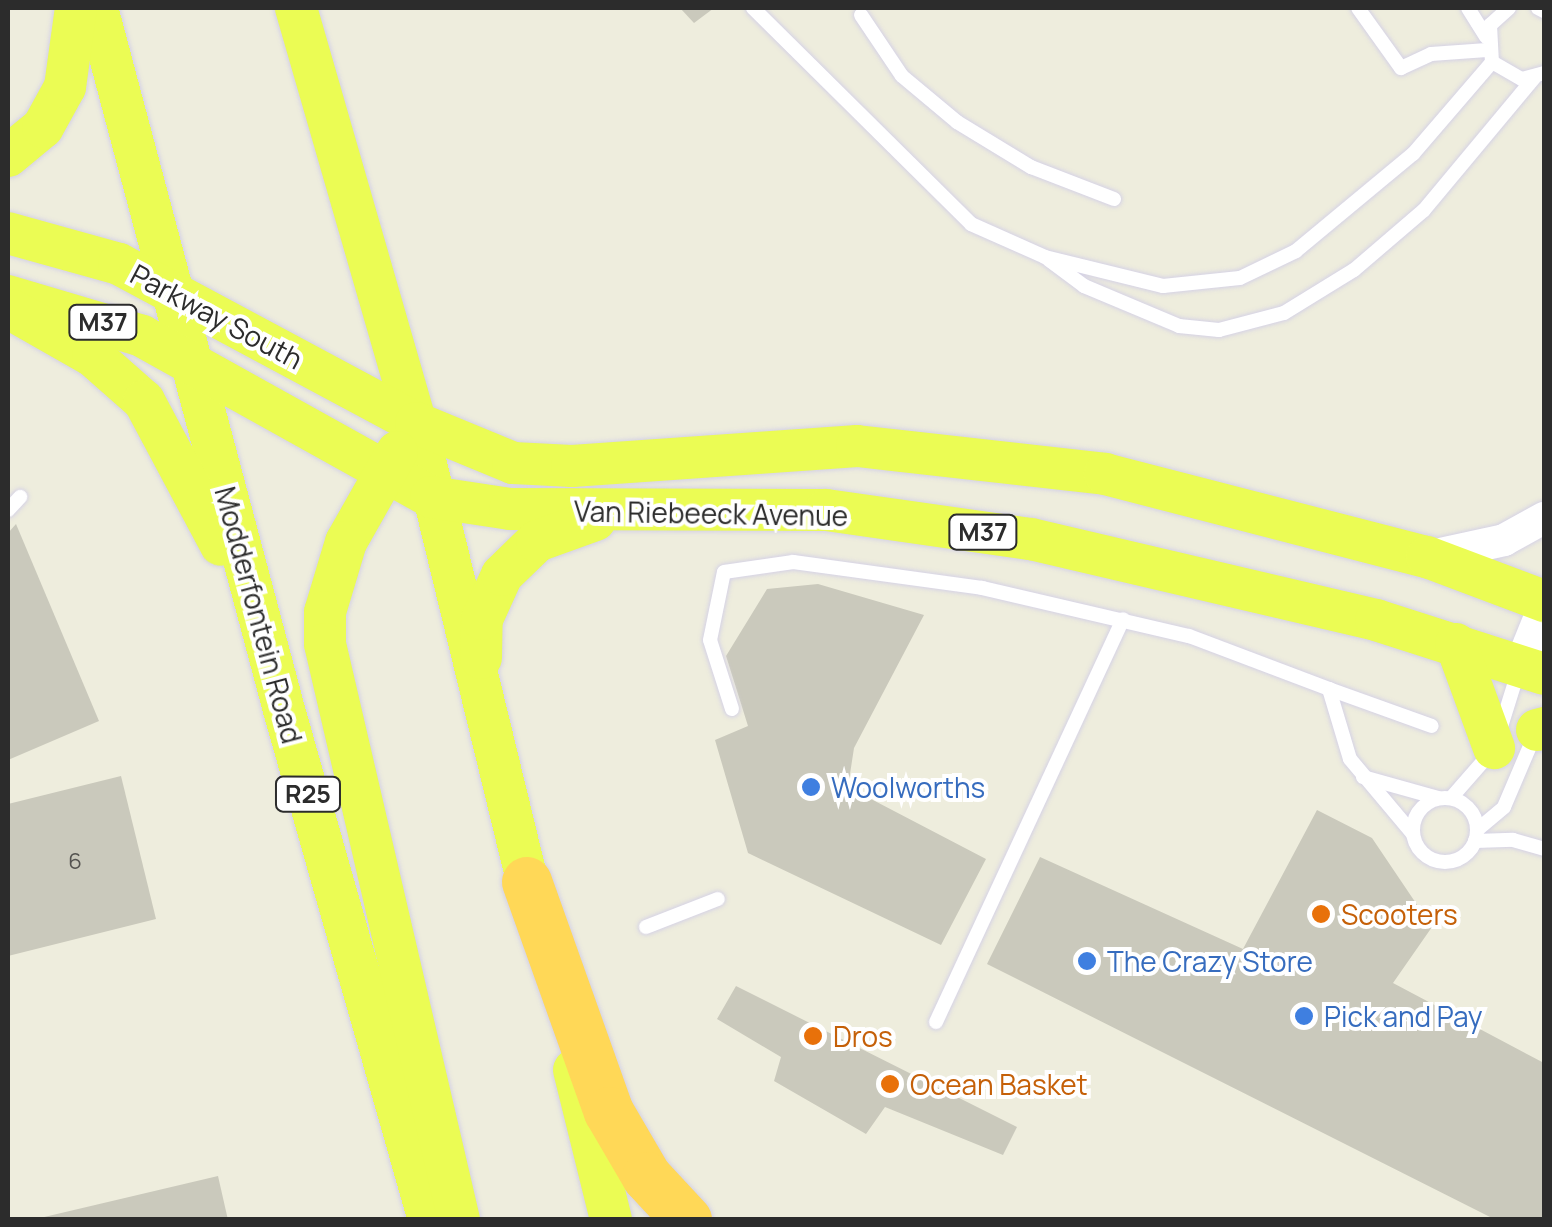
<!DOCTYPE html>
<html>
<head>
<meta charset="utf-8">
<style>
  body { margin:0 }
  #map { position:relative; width:1552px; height:1227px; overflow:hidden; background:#eeeddd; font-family:Manrope,sans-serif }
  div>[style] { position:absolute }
  .building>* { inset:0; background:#cac9bc }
  .roads { filter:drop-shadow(0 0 2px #d5d2e5) drop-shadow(0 0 2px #d5d2e5) }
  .service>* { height:14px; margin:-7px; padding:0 7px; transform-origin:7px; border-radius:7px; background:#fff }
  .service>.ring { margin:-7px; padding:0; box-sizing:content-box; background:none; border:14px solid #fff; border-radius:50% }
  .tertiary>* { height:32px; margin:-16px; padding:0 16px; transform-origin:16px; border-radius:16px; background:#fff }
  .primary>* { height:42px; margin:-21px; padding:0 21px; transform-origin:21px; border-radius:21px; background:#ebfc54 }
  .motorway>* { height:50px; margin:-25px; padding:0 25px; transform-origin:25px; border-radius:25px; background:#ffd857 }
  .dots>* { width:28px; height:28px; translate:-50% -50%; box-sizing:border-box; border:5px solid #fff; border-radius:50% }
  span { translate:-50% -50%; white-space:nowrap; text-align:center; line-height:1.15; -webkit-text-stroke:8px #fff; paint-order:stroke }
  .number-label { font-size:22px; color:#545350 }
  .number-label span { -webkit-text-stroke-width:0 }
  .shield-label span { padding:2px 8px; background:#fff; border:2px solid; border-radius:8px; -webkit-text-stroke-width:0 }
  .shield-label { font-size:25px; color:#2c2c2c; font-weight:700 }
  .street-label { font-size:28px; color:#2c2c2c }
  .shop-label { font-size:28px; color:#366cbe }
  .left { translate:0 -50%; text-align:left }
  .food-label { font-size:28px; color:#c56008 }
  .frame { position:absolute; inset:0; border:10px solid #2c2c2c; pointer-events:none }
</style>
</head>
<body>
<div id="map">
  <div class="building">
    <div style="clip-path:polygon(680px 8px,714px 8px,694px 23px)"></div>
    <div style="clip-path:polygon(16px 524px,99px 721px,8px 760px,8px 533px)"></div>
    <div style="clip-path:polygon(818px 584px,924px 615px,854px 748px,848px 787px,986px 859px,941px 945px,748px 853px,715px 740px,748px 726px,726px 656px,767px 589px)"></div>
    <div style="clip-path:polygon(121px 776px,156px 919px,8px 956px,8px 804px)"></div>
    <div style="clip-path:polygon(1317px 810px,1372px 838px,1432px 927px,1393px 983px,1544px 1063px,1544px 1220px,1496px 1220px,987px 964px,1040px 857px,1243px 949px)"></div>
    <div style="clip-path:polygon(736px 986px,1017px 1127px,1003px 1155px,885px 1107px,866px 1134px,774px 1081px,781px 1057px,717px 1019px)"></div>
    <div style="clip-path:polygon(218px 1176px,228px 1220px,41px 1220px,40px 1218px)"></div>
  </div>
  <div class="roads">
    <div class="service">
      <div style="left:753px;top:8px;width:307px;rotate:44.7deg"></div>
      <div style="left:971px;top:224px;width:81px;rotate:24deg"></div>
      <div style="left:1045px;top:257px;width:122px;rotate:13.8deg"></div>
      <div style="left:1163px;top:286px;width:77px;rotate:-5.9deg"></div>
      <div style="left:1240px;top:278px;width:62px;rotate:-25.7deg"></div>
      <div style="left:1296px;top:251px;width:152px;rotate:-39.7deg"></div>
      <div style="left:1413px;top:154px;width:121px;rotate:-49.3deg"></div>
      <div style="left:1358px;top:8px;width:74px;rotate:54.4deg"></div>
      <div style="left:1401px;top:68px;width:33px;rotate:-25deg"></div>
      <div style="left:1431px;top:54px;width:56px;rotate:-4.1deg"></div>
      <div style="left:1468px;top:8px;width:34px;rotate:58deg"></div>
      <div style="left:1509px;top:8px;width:25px;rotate:138deg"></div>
      <div style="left:1490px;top:25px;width:37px;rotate:87deg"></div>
      <div style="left:1492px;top:62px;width:34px;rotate:30deg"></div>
      <div style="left:1522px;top:79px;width:23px;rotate:-15deg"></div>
      <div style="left:1538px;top:8px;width:7px;rotate:27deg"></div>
      <div style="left:861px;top:15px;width:73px;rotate:56.1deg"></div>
      <div style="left:902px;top:76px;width:72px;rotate:39.9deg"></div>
      <div style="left:957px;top:122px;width:87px;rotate:31.3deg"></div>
      <div style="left:1031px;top:167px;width:89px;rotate:21.1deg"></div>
      <div style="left:1049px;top:260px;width:44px;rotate:36.6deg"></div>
      <div style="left:1084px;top:286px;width:103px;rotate:22.8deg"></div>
      <div style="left:1179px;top:326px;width:40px;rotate:5.7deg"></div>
      <div style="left:1219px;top:330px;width:67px;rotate:-14.7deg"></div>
      <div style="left:1284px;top:313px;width:82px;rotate:-31.6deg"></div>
      <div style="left:1354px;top:270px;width:92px;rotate:-40.6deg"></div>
      <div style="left:1424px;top:210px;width:172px;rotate:-50.2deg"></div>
      <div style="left:8px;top:510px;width:18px;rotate:-47deg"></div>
      <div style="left:1329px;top:689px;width:109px;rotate:19.8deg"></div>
      <div style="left:732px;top:709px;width:72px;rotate:-107.7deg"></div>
      <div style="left:710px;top:640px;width:69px;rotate:-78.4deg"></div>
      <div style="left:724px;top:572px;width:70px;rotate:-8.2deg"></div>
      <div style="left:793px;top:562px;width:191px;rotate:7.8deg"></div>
      <div style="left:982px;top:588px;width:212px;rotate:13.1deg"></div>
      <div style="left:1189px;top:636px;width:150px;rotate:20.7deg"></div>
      <div style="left:1329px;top:689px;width:73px;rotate:73.3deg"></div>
      <div style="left:1350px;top:759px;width:98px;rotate:50deg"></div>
      <div style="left:1500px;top:730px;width:64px;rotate:-72.7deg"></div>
      <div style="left:1363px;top:777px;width:78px;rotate:15.6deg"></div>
      <div class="ring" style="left:1413px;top:798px;width:50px;height:50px"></div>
      <div style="left:1451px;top:798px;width:64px;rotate:-48.8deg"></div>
      <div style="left:1477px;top:830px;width:35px;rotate:-40deg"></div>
      <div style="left:1504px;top:807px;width:82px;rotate:-66.9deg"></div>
      <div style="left:1475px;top:841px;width:38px;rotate:-2deg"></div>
      <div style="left:1513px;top:840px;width:32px;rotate:16deg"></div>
      <div style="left:646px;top:927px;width:77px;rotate:-21.3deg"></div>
      <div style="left:936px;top:1022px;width:444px;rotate:-65.1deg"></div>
    </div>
    <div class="tertiary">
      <div style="left:1427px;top:557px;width:79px;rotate:-12.4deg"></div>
      <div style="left:1504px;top:540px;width:46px;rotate:-28.8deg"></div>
      <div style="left:1520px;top:666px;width:64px;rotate:-67.9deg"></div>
    </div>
    <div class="primary">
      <div style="left:97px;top:8px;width:726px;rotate:75.08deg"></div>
      <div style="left:284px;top:710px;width:530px;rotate:74.13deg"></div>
      <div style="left:296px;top:8px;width:432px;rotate:73.9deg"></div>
      <div style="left:416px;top:423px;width:504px;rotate:76.35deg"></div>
      <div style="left:8px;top:156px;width:45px;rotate:-39.6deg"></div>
      <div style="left:43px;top:127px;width:46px;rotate:-61.2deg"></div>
      <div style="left:65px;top:87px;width:80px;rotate:-82.1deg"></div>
      <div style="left:8px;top:233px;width:115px;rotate:15.6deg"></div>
      <div style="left:119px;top:264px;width:337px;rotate:28.2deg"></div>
      <div style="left:416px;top:423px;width:105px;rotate:22.4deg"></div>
      <div style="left:513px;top:463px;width:59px;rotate:2.9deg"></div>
      <div style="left:572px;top:466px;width:286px;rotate:-4deg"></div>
      <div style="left:857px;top:446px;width:250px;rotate:6.4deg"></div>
      <div style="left:1105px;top:474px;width:333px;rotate:14.5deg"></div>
      <div style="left:1427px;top:557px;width:125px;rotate:20.6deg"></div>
      <div style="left:8px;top:296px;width:140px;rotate:16.6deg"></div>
      <div style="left:142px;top:336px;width:331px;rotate:29.1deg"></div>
      <div style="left:431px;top:497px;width:80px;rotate:8.6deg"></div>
      <div style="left:510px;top:509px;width:316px;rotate:0.2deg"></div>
      <div style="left:826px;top:510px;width:207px;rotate:8.1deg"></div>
      <div style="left:1031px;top:539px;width:354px;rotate:13.2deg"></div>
      <div style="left:1376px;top:620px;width:176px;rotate:17.8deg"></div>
      <div style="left:12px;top:310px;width:93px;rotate:29.6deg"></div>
      <div style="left:93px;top:356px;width:68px;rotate:41.4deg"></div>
      <div style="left:144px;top:401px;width:163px;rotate:61.9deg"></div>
      <div style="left:397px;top:452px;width:103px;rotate:119.5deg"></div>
      <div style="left:346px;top:542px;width:73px;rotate:106.7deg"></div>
      <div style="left:325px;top:612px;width:32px;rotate:90deg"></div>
      <div style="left:325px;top:644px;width:591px;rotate:76.9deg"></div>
      <div style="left:1456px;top:644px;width:111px;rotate:69.9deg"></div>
      <div style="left:481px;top:658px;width:39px;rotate:-89deg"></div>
      <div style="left:482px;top:619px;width:48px;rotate:-65.6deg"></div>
      <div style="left:502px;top:575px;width:49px;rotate:-44.2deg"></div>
      <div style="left:537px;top:541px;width:62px;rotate:-19.9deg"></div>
      <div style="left:1537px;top:730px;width:7px;rotate:-16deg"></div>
      <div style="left:574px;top:1070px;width:154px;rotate:76.1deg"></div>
    </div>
    <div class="motorway">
      <div style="left:527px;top:882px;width:244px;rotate:70.4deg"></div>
      <div style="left:609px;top:1112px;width:75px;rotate:59.7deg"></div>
      <div style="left:647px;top:1177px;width:59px;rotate:47.1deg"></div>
    </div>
  </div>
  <div class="dots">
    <div style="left:811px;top:787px;background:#3f7fe0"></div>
    <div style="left:1321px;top:914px;background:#e8710a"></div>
    <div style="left:1087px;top:961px;background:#3f7fe0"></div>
    <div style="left:1304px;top:1016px;background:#3f7fe0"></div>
    <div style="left:813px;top:1036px;background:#e8710a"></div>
    <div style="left:890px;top:1084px;background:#e8710a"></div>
  </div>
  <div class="number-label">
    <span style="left:75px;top:862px">6</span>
  </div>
  <div class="shield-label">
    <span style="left:103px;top:322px">M37</span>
    <span style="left:983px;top:532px">M37</span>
    <span style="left:308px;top:794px">R25</span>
  </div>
  <div class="street-label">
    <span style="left:217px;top:316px;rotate:28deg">Parkway South</span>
    <span style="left:711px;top:513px;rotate:1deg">Van Riebeeck Avenue</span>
    <span style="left:259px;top:615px;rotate:75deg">Modderfontein Road</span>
  </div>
  <div class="shop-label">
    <span class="left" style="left:831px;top:787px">Woolworths</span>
    <span class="left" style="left:1107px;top:961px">The Crazy Store</span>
    <span class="left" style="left:1324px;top:1016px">Pick and Pay</span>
  </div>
  <div class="food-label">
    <span class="left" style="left:1341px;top:914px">Scooters</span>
    <span class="left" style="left:833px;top:1036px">Dros</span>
    <span class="left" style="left:910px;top:1084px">Ocean Basket</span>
  </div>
  <div class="frame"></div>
</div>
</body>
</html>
